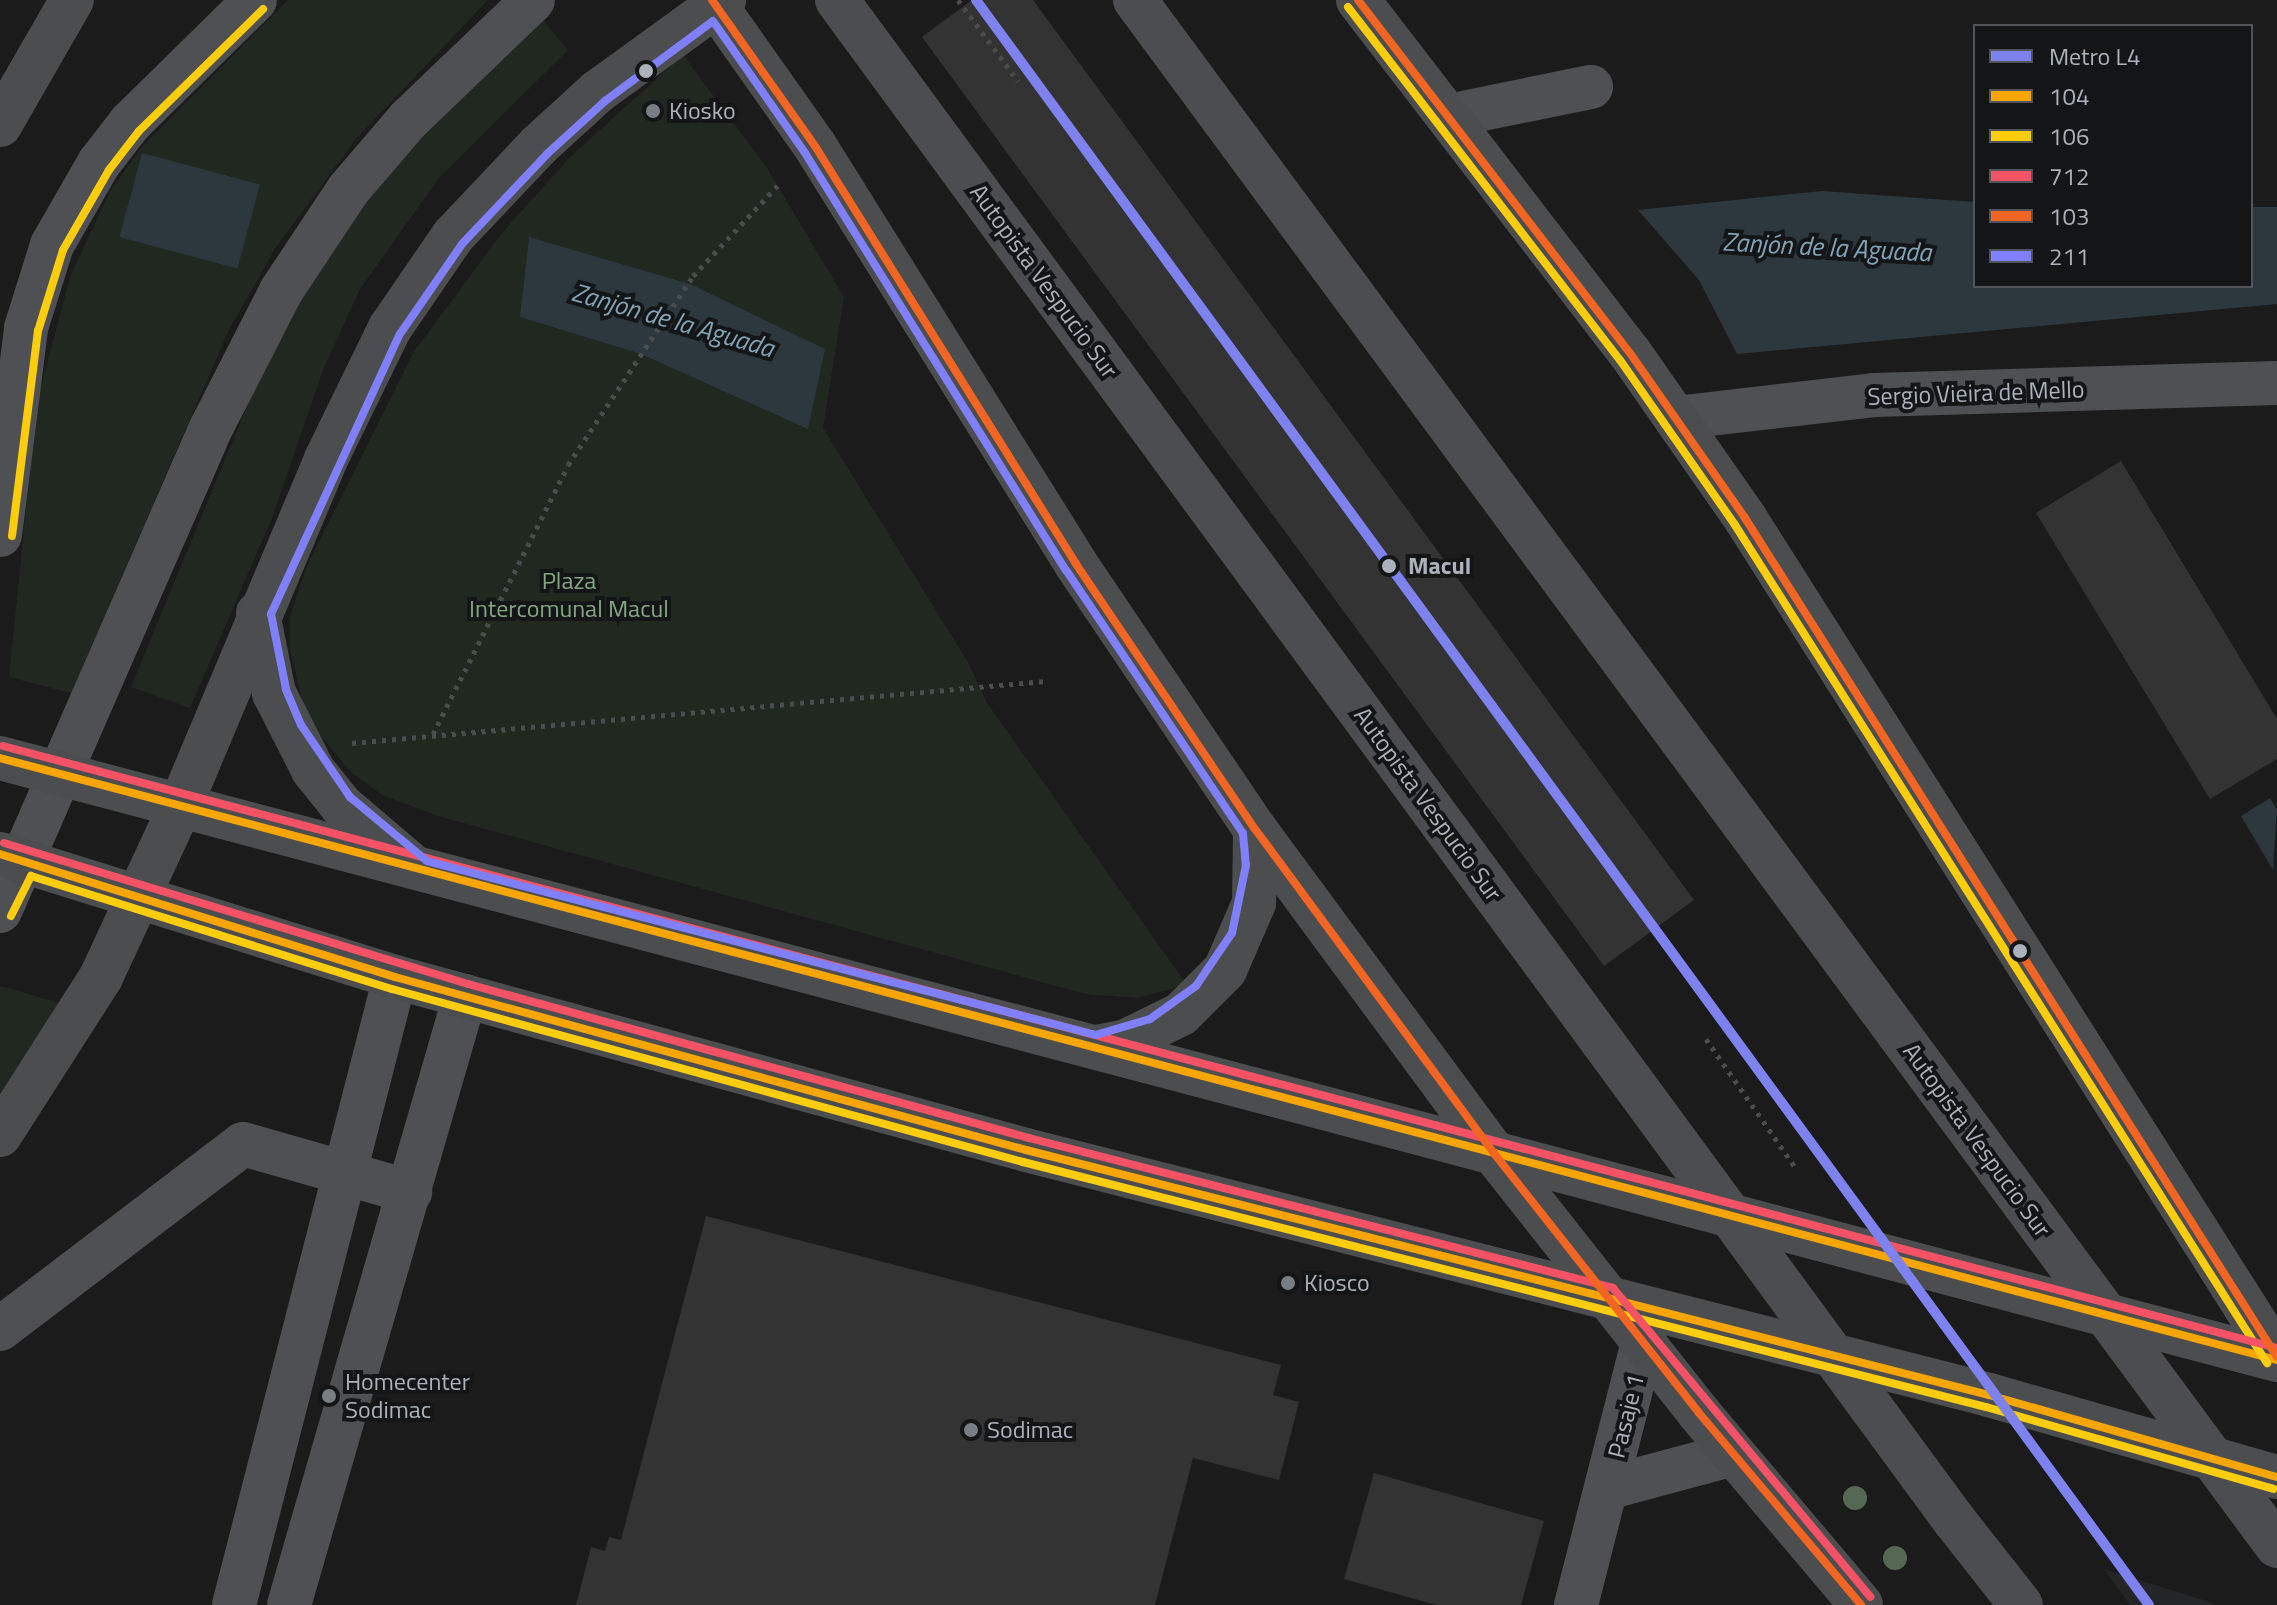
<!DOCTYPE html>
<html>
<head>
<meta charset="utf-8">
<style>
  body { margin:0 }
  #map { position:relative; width:2277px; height:1605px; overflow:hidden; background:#1b1b1b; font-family:"Titillium Web",sans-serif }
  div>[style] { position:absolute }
  .built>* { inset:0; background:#242527 }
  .green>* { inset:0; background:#202820 }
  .water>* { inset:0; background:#2d383e; transform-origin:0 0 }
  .building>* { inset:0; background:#333 }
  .path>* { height:5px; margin-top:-2.5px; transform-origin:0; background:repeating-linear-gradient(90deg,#4b4c4e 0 4px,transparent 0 10px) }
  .minor>* { height:44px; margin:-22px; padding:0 22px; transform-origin:22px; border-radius:22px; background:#4e5054 }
  .major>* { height:44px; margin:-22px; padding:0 22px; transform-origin:22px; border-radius:22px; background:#4c4d4f }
  .highway>* { height:44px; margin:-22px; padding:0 22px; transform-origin:22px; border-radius:22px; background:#4c4d50 }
  .highway-bridge>* { height:44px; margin:-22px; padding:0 22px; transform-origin:22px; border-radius:22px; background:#4c4d50 }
  .bus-1>* { height:8px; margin:-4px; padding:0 4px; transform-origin:4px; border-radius:4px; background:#f7a600 }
  .bus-2>* { height:8px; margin:-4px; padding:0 4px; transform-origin:4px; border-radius:4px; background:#fccd0d }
  .bus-3>* { height:8px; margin:-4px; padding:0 4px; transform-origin:4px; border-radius:4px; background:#f55365 }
  .bus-4>* { height:8px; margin:-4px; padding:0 4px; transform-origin:4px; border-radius:4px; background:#f26522 }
  .bus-5>* { height:8px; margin:-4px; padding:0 4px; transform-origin:4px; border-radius:4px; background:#8080ff }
  .metro-1>* { height:10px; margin:-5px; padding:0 5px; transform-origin:5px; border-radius:5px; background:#7d82ee }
  .trees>* { width:24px; height:24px; margin:-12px; border-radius:50%; background:#556854 }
  .dots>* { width:22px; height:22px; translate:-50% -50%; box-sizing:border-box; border:4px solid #141517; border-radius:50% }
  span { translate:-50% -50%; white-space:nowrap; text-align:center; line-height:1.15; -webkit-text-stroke:8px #141517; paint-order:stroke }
  .poi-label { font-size:24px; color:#acb2bc }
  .left { translate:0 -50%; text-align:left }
  .street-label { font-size:24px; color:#acb2bc }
  .stop-label { font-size:24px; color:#acb2bc; font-weight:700 }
  .park-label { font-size:24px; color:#84a782 }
  .water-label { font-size:26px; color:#82a4b8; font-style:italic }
  .legend { position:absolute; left:1973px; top:24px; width:280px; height:264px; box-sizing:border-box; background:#141517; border:2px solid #515459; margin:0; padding:10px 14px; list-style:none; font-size:24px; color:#acb2bc }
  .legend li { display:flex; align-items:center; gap:16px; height:40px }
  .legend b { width:40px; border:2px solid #515459 }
</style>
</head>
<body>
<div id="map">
  <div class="built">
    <div style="clip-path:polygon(2104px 1569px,2213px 1603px,2215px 1605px,2130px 1605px)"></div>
  </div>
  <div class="green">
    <div style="clip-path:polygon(288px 0,488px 0,356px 139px,276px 247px,229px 330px,71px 693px,9px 677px,37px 402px,70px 277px,110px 191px,142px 147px)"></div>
    <div style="clip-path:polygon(540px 17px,568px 50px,439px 178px,360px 289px,323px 370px,272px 518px,190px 708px,131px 687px,269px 353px,326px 254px,453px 93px)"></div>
    <div style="clip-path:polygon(evenodd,683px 55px,767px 168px,844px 297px,823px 428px,969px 664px,987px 703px,1185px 982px,1177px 987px,1137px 998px,1085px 994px,438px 816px,382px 795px,352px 773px,307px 720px,290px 650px,290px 616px,307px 566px,413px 353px,502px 233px,571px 156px,683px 55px,529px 237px,690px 284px,808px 428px,641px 354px,521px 317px,529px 237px)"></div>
    <div style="clip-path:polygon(1px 986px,63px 1004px,0 1093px,0 988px)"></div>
  </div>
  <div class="water">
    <div style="left:142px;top:153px;width:122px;height:87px;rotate:15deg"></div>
    <div style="clip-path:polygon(1822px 191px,1975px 202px,1975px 286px,2251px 286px,2251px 207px,2277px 207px,2277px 304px,1737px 354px,1699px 280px,1638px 210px)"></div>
    <div style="clip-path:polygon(529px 237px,690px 284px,825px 349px,808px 429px,641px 354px,520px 317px)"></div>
    <div style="clip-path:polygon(2270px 798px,2277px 810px,2273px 870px,2241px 816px)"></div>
  </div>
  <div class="building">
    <div style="clip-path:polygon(972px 0,1033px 0,1694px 900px,1604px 966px,922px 37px)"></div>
    <div style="clip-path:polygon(2121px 461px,2277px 719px,2277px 759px,2210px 799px,2036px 513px)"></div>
    <div style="clip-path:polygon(706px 1216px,1281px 1365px,1273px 1395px,1299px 1402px,1279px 1480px,1193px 1458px,1155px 1605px,576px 1605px,591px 1547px,605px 1551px,609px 1537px,621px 1540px)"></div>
    <div style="clip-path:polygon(1374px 1473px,1544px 1521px,1521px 1605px,1436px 1605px,1344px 1579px)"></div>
  </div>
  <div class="path">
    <div style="left:958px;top:0;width:101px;rotate:53.5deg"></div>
    <div style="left:433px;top:734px;width:301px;rotate:-63.3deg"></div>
    <div style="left:568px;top:465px;width:227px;rotate:-56.5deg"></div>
    <div style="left:693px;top:276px;width:130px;rotate:-46.9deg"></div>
    <div style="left:352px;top:743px;width:697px;rotate:-5.11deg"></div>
    <div style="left:1706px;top:1039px;width:156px;rotate:55.2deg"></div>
  </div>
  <div class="minor">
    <div style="left:1448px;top:116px;width:146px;rotate:-11.5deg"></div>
    <div style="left:1676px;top:418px;width:199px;rotate:-6.6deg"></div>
    <div style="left:1874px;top:395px;width:403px;rotate:-1.7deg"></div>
    <div style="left:0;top:535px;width:209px;rotate:-82.8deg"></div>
    <div style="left:26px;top:328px;width:87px;rotate:-72.6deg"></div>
    <div style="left:52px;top:245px;width:95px;rotate:-60.2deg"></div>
    <div style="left:99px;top:163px;width:51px;rotate:-52.2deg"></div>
    <div style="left:130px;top:123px;width:175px;rotate:-44.5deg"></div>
    <div style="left:0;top:911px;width:525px;rotate:-66.41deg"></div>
    <div style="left:210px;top:430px;width:156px;rotate:-62.9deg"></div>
    <div style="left:281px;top:291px;width:121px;rotate:-56.4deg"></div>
    <div style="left:348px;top:190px;width:92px;rotate:-49.4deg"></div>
    <div style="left:408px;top:120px;width:173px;rotate:-43.8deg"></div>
    <div style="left:0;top:1329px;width:305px;rotate:-37.3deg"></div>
    <div style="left:243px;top:1144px;width:174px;rotate:16deg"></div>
    <div style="left:1607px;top:1488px;width:131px;rotate:-15deg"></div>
    <div style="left:234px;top:1605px;width:648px;rotate:-75.62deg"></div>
    <div style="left:289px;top:1605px;width:634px;rotate:-73.88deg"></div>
    <div style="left:1576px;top:1605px;width:270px;rotate:-75.7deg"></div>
  </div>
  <div class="major">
    <div style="left:712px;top:0;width:179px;rotate:54.8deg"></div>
    <div style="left:815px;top:146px;width:493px;rotate:58deg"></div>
    <div style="left:1076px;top:564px;width:320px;rotate:56deg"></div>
    <div style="left:1255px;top:829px;width:401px;rotate:53.6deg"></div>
    <div style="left:1493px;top:1152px;width:333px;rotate:51.7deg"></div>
    <div style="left:1699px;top:1413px;width:251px;rotate:49.8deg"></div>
    <div style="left:1358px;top:0;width:446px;rotate:52.4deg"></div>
    <div style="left:1630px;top:353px;width:201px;rotate:55.1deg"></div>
    <div style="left:1745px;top:518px;width:993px;rotate:57.62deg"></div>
    <div style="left:0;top:125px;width:144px;rotate:-60.1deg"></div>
    <div style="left:258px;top:613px;width:82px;rotate:78.7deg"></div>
    <div style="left:274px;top:693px;width:86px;rotate:63.1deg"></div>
    <div style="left:313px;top:770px;width:45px;rotate:51.3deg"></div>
    <div style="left:341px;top:805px;width:89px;rotate:40.5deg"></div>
    <div style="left:0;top:758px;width:2355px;rotate:14.81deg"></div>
    <div style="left:0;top:854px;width:414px;rotate:17.3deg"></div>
    <div style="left:395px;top:977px;width:654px;rotate:15.33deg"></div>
    <div style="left:1026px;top:1150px;width:994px;rotate:14.27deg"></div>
    <div style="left:1989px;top:1395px;width:299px;rotate:15.9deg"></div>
    <div style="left:1096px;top:1047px;width:31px;rotate:-11deg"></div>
    <div style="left:1126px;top:1041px;width:61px;rotate:-26.1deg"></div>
    <div style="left:1181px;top:1014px;width:62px;rotate:-45deg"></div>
    <div style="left:1225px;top:970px;width:73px;rotate:-66.6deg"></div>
    <div style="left:1254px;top:903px;width:74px;rotate:-89.2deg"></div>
    <div style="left:0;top:1135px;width:188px;rotate:-57.4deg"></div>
    <div style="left:101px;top:977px;width:185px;rotate:-65.1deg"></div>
    <div style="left:179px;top:809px;width:380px;rotate:-67.2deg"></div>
    <div style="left:326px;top:459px;width:146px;rotate:-64deg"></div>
    <div style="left:390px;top:328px;width:112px;rotate:-55.6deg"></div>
    <div style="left:453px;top:236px;width:125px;rotate:-46.6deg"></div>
    <div style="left:539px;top:145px;width:79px;rotate:-42.4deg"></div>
    <div style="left:597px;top:92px;width:157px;rotate:-35.9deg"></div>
  </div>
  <div class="highway">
    <div style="left:1954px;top:1520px;width:108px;rotate:51.8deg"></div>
  </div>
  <div class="highway-bridge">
    <div style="left:837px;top:0;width:1886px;rotate:53.69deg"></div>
    <div style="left:1135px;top:0;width:1922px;rotate:53.55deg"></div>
  </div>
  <div class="bus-1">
    <div style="left:0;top:758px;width:2355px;rotate:14.81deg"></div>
    <div style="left:0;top:854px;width:414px;rotate:17.3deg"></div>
    <div style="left:395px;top:977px;width:654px;rotate:15.33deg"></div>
    <div style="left:1026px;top:1150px;width:994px;rotate:14.27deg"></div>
    <div style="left:1989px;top:1395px;width:299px;rotate:15.9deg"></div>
  </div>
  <div class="bus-2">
    <div style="left:1348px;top:7px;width:446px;rotate:52.4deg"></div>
    <div style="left:1620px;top:360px;width:201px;rotate:55.1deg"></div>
    <div style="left:1735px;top:525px;width:993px;rotate:57.59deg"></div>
    <div style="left:12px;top:536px;width:207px;rotate:-82.8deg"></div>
    <div style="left:38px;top:331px;width:85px;rotate:-72.8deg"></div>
    <div style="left:63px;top:250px;width:92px;rotate:-60.1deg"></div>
    <div style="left:109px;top:170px;width:49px;rotate:-52.4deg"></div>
    <div style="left:139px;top:131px;width:174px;rotate:-44.5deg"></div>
    <div style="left:11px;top:916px;width:45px;rotate:-63.4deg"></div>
    <div style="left:31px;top:876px;width:378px;rotate:17.4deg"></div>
    <div style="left:392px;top:989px;width:654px;rotate:15.33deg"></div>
    <div style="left:1023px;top:1162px;width:994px;rotate:14.27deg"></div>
    <div style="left:1986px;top:1407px;width:299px;rotate:15.9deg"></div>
  </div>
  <div class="bus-3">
    <div style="left:3px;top:746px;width:2352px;rotate:14.83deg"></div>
    <div style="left:4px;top:843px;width:485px;rotate:16.9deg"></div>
    <div style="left:468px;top:984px;width:582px;rotate:15.35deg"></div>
    <div style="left:1029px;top:1138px;width:603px;rotate:14.4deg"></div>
    <div style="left:1613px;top:1288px;width:402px;rotate:50.2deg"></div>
  </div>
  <div class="bus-4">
    <div style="left:712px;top:0;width:179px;rotate:54.8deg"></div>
    <div style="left:815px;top:146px;width:493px;rotate:58deg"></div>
    <div style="left:1076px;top:564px;width:320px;rotate:56deg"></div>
    <div style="left:1255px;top:829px;width:401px;rotate:53.6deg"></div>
    <div style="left:1493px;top:1152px;width:333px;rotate:51.7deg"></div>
    <div style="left:1699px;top:1413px;width:251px;rotate:49.8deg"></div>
    <div style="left:1358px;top:0;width:446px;rotate:52.4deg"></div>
    <div style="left:1630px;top:353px;width:201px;rotate:55.1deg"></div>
    <div style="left:1745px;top:518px;width:993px;rotate:57.62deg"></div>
  </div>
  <div class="bus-5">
    <div style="left:713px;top:21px;width:161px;rotate:55.1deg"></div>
    <div style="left:805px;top:153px;width:492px;rotate:58deg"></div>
    <div style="left:1066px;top:570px;width:317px;rotate:56.1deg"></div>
    <div style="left:1243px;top:833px;width:32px;rotate:85deg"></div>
    <div style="left:1246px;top:865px;width:69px;rotate:101.6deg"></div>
    <div style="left:1232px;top:933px;width:64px;rotate:124.2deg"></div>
    <div style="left:1196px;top:986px;width:57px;rotate:144.3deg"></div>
    <div style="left:1150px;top:1019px;width:56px;rotate:163.5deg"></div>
    <div style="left:1096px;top:1035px;width:691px;rotate:-165.42deg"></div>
    <div style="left:427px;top:861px;width:100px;rotate:-140.3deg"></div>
    <div style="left:350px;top:797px;width:87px;rotate:-124.2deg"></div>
    <div style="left:301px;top:725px;width:39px;rotate:-113deg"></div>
    <div style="left:286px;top:689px;width:76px;rotate:-101.3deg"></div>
    <div style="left:271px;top:614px;width:308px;rotate:-65.3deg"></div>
    <div style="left:400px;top:334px;width:109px;rotate:-55.4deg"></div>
    <div style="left:462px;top:244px;width:124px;rotate:-46.6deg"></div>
    <div style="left:547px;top:154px;width:79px;rotate:-42.4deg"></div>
    <div style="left:605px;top:101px;width:134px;rotate:-36.5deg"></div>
  </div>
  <div class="metro-1">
    <div style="left:976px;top:0;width:1988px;rotate:53.84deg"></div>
  </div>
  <div class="trees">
    <div style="left:1855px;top:1498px"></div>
    <div style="left:1895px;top:1558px"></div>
  </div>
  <div class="dots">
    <div style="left:646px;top:71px;background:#acb2bc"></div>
    <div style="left:653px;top:111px;background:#797d84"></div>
    <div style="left:1389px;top:566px;background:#acb2bc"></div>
    <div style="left:2020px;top:951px;background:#acb2bc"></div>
    <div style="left:1288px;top:1283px;background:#797d84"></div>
    <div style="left:329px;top:1396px;background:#797d84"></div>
    <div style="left:971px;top:1430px;background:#797d84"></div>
  </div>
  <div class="poi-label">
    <span class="left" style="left:669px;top:111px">Kiosko</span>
    <span class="left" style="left:1304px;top:1283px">Kiosco</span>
    <span class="left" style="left:345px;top:1396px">Homecenter<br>Sodimac</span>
    <span class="left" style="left:987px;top:1430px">Sodimac</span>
  </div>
  <div class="street-label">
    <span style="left:1044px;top:281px;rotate:54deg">Autopista Vespucio Sur</span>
    <span style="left:1976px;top:393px;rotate:-2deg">Sergio Vieira de Mello</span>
    <span style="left:1428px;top:804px;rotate:54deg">Autopista Vespucio Sur</span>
    <span style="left:1977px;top:1140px;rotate:54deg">Autopista Vespucio Sur</span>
    <span style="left:1626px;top:1416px;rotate:-76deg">Pasaje 1</span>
  </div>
  <div class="stop-label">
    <span class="left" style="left:1408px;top:566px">Macul</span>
  </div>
  <div class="park-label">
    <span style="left:569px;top:595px">Plaza<br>Intercomunal Macul</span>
  </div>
  <div class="water-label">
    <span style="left:1827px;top:247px;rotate:3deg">Zanjón de la Aguada</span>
    <span style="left:673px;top:320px;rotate:16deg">Zanjón de la Aguada</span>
  </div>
  <ul class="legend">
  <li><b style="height:10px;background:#7d82ee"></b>Metro L4</li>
  <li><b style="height:10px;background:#f7a600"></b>104</li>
  <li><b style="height:10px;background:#fccd0d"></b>106</li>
  <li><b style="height:10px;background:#f55365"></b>712</li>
  <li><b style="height:10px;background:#f26522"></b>103</li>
  <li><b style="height:10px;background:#8080ff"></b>211</li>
  </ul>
</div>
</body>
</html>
